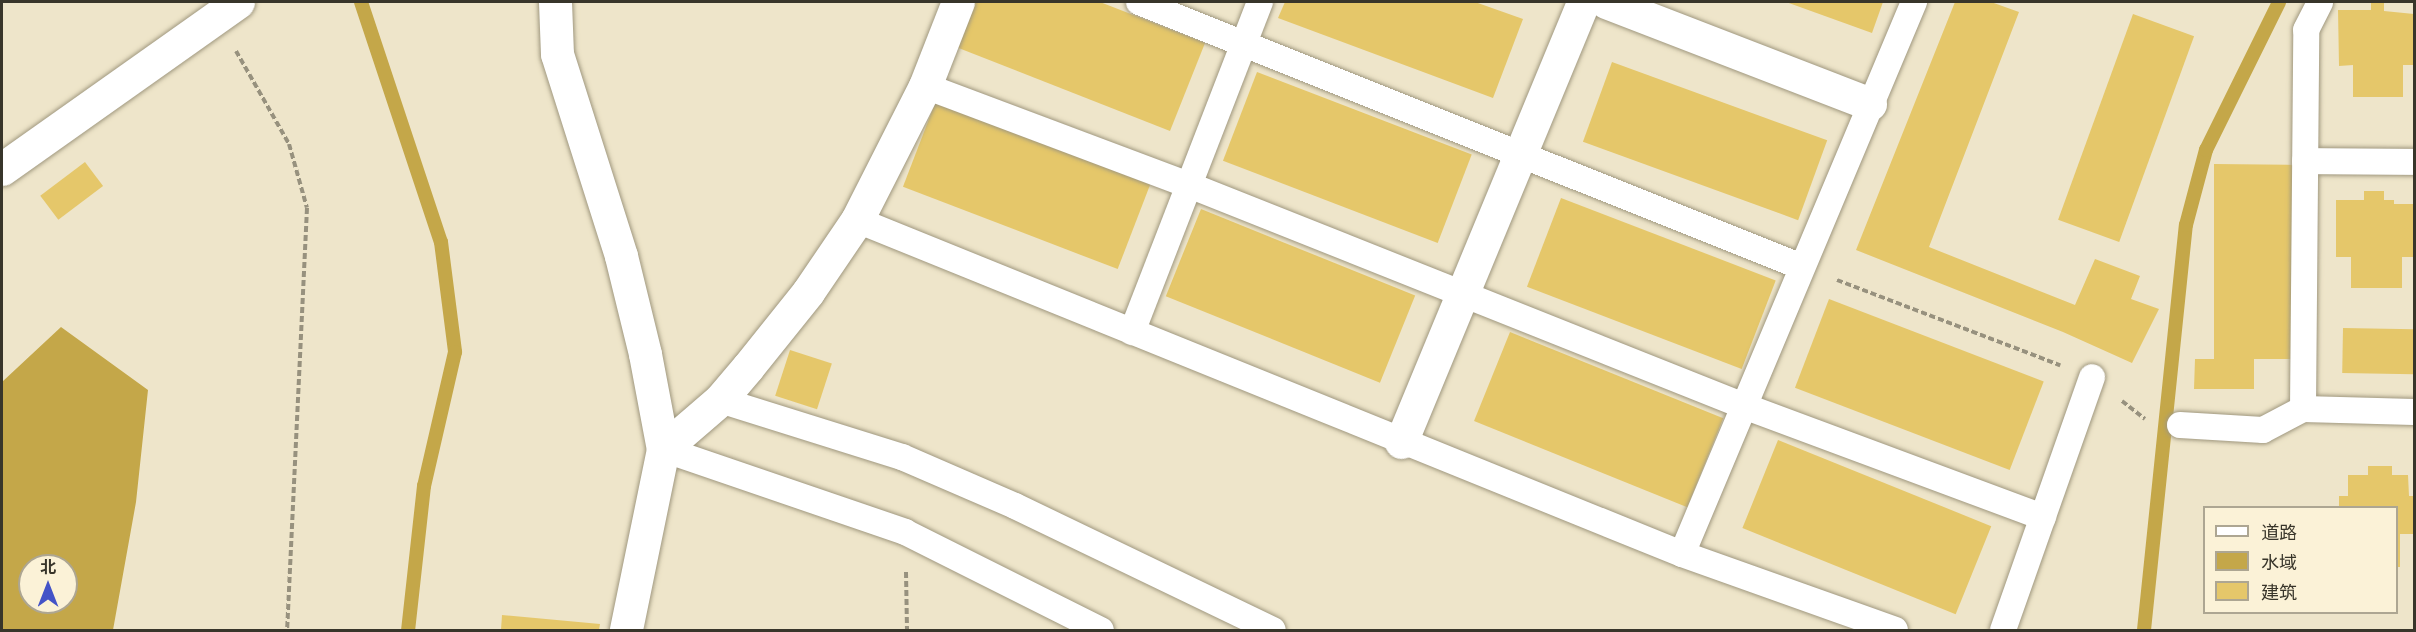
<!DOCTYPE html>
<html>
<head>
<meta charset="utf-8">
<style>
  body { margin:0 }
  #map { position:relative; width:2416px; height:632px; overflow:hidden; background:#eee5ca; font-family:Rubik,"Noto Sans SC",sans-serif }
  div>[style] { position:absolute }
  .water>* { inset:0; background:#c4a749 }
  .stream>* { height:14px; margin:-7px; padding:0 7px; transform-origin:7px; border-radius:7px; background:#c4a749 }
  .building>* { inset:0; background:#e5c76a; transform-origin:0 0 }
  .path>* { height:4px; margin-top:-2px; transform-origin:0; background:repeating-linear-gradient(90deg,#97917e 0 6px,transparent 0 9px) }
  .roads { filter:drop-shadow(0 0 2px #a0987f) drop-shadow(0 0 2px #a0987f) }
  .service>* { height:26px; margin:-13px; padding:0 13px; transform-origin:13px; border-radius:13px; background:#fff }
  .minor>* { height:33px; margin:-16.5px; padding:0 16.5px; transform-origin:16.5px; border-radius:16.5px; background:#fff }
  .tertiary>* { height:33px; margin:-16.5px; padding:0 16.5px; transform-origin:16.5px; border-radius:16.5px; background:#fff }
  span { translate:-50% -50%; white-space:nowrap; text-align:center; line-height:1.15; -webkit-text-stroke:5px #fbf2d7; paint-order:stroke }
  .frame { position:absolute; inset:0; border:3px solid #38352a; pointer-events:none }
  .legend { position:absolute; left:2203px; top:506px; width:195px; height:108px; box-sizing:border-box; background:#fbf2d7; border:2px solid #ada692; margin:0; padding:8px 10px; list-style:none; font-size:18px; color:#38352a }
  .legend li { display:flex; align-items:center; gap:12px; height:30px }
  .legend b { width:30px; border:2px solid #ada692 }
  .north { position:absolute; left:18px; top:554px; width:60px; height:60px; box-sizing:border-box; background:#fbf2d7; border:2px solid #ada692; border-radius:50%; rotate:0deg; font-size:16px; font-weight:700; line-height:24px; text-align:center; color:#38352a }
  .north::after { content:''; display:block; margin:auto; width:21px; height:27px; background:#4353c7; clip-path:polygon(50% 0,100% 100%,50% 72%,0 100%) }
</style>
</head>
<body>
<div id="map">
  <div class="water">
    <div style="clip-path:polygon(evenodd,61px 327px,148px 390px,136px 502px,113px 630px,2px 630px,2px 382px,61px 327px,30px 566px,66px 566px,66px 602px,30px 602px,30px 566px)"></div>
  </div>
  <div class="stream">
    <div style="left:361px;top:2px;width:253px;rotate:71.6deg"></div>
    <div style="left:441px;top:242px;width:111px;rotate:82.7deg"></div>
    <div style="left:455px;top:352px;width:138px;rotate:103deg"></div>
    <div style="left:424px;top:486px;width:145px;rotate:96.3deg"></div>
    <div style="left:2144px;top:630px;width:407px;rotate:-84.1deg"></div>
    <div style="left:2186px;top:225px;width:78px;rotate:-75.1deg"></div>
    <div style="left:2206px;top:150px;width:165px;rotate:-63.7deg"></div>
  </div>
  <div class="building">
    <div style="clip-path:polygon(974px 2px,1100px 2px,1205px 43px,1170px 131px,956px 47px)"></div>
    <div style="clip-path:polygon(1285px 2px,1475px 2px,1523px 19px,1493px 98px,1278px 18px)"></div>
    <div style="clip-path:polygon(1786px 2px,1883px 2px,1872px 33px)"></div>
    <div style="clip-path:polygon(1955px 2px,1991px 2px,2019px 12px,1929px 247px,2075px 305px,2095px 259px,2140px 276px,2131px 299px,2159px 309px,2132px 363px,2063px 332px,1856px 250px)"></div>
    <div style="clip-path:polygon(2371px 2px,2384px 2px,2384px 11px,2414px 14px,2414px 65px,2403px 65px,2403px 97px,2353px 97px,2353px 65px,2339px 66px,2338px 10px,2371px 10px)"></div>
    <div style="left:2133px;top:14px;width:65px;height:219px;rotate:20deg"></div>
    <div style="left:1612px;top:62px;width:229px;height:85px;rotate:20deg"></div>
    <div style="left:1257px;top:72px;width:230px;height:95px;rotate:21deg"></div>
    <div style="left:937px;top:98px;width:230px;height:95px;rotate:21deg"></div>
    <div style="left:85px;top:162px;width:30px;height:56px;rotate:53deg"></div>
    <div style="clip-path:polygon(2214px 164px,2299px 165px,2298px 359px,2254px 359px,2254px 389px,2194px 389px,2195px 359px,2214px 359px)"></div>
    <div style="clip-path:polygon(2364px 191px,2384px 191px,2384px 200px,2394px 200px,2394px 204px,2414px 204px,2414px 257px,2402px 257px,2402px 288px,2351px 288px,2351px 257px,2336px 257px,2336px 200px,2364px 200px)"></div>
    <div style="left:1561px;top:198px;width:230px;height:95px;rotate:21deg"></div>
    <div style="left:1201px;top:209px;width:231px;height:94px;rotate:22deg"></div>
    <div style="left:1829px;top:299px;width:230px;height:95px;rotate:21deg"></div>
    <div style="left:2343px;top:328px;width:71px;height:45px;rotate:1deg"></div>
    <div style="left:1510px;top:332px;width:230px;height:96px;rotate:22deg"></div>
    <div style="left:790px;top:350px;width:44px;height:48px;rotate:18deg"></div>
    <div style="left:1778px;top:440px;width:230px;height:95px;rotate:22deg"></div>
    <div style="clip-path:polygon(2368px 466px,2392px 466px,2392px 475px,2408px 475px,2409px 496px,2414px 496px,2414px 534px,2400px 534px,2400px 567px,2396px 567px,2396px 508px,2339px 508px,2339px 496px,2348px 496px,2348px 475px,2368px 475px)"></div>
    <div style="clip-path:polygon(502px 615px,600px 624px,599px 630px,501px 630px)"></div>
  </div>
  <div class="path">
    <div style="left:236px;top:51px;width:107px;rotate:60.3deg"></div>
    <div style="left:289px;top:144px;width:66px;rotate:74.3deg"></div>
    <div style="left:307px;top:208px;width:422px;rotate:92.7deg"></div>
    <div style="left:1837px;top:280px;width:239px;rotate:20.9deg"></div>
    <div style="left:2122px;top:401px;width:29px;rotate:38deg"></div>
    <div style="left:906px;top:572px;width:58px;rotate:89deg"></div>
  </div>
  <div class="roads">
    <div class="service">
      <div style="left:1139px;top:2px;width:714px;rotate:21.79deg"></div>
      <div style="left:925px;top:86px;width:282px;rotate:20.6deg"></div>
      <div style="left:1189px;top:185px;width:597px;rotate:21.71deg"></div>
      <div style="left:1744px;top:406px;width:319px;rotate:20.4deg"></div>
      <div style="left:2305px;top:161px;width:109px;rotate:0.5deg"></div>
      <div style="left:857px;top:220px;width:890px;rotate:22.04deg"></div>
      <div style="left:1682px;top:554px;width:226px;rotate:19.6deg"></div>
      <div style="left:1132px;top:332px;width:354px;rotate:-68.8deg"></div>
      <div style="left:720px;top:400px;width:191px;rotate:17.4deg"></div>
      <div style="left:902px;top:457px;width:123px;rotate:23.4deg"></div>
      <div style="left:1015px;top:506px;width:286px;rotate:25.7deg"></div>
      <div style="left:2303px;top:409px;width:379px;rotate:-89.5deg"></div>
      <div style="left:2306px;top:30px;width:31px;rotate:-63deg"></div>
      <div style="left:2180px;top:425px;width:83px;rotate:3.4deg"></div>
      <div style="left:2263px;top:430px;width:45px;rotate:-27.7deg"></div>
      <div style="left:2303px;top:409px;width:111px;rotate:1.5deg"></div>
      <div style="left:663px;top:449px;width:256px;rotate:18.9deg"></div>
      <div style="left:905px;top:532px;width:219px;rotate:26.6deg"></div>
      <div style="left:1682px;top:554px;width:599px;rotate:-67.2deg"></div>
      <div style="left:2003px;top:630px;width:268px;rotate:-70.6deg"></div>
    </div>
    <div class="minor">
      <div style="left:555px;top:2px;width:52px;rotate:87.8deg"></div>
      <div style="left:557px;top:54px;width:212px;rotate:72.4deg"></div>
      <div style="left:621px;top:256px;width:101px;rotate:76.2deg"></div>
      <div style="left:645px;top:354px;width:97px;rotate:79.3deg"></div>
      <div style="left:663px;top:449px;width:185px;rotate:101.6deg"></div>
      <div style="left:1606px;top:2px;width:283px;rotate:21.1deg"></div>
      <div style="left:1401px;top:442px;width:476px;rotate:-67.5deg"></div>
      <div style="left:663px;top:449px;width:75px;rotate:-40.7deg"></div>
      <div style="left:720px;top:400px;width:43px;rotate:-49.7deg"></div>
      <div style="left:748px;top:367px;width:96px;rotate:-51.3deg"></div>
      <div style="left:808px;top:292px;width:87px;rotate:-55.8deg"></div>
      <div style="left:857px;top:220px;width:150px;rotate:-63.1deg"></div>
      <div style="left:925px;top:86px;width:90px;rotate:-68.6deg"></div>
    </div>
    <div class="tertiary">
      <div style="left:2px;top:169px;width:289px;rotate:-35.3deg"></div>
    </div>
  </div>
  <div class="frame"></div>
  <ul class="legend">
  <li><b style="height:8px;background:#fff"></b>道路</li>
  <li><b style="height:16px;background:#c4a749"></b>水域</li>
  <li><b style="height:16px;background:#e5c76a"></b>建筑</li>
  </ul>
  <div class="north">北</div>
</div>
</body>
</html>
